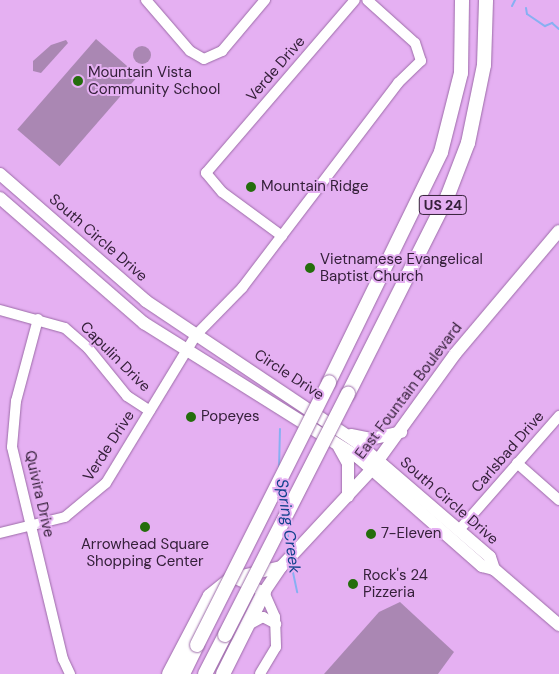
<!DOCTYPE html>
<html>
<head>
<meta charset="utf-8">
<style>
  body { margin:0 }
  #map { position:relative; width:559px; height:674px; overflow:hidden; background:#e5b0f2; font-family:"DM Sans",sans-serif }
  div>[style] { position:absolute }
  .green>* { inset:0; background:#aa87b3; transform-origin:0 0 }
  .round { border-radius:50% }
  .stream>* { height:2px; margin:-1px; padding:0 1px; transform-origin:1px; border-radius:1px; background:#87b0f2 }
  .roads { filter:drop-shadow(0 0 1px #9c6ba8) drop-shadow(0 0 1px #9c6ba8) }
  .minor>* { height:10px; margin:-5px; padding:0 5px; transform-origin:5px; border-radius:5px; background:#fff }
  .major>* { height:12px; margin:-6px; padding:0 6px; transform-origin:6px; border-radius:6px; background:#fff }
  .highway>* { height:14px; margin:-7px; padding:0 7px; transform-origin:7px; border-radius:7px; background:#fff }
  .bridges { filter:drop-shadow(0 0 1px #9c6ba8) drop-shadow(0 0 1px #9c6ba8) }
  .highway-bridge>* { height:14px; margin:-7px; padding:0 7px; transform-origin:7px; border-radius:7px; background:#fff }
  .dots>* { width:14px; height:14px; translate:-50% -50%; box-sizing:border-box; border:2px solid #e5b0f2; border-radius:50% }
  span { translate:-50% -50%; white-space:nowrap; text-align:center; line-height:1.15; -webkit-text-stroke:4px #e5b0f2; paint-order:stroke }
  .shield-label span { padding:1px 4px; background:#e5b0f2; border:1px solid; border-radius:4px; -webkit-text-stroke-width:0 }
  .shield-label { font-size:14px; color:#35203a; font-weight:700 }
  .street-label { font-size:15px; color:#35203a }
  .poi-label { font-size:15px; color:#35203a }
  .left { translate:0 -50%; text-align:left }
  .water-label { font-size:16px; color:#12428d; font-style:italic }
</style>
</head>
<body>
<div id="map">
  <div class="green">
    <div style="left:96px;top:39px;width:56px;height:120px;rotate:41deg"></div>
    <div style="clip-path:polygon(66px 40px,68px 43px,41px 73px,33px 71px,33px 61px,51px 45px)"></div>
    <div class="round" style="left:133px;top:46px;width:18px;height:18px"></div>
    <div style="clip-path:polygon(400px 602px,454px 652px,438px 674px,324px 674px,379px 612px)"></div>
  </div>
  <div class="stream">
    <div style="left:512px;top:6px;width:7px;rotate:-63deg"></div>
    <div style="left:526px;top:8px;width:6px;rotate:81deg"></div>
    <div style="left:527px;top:14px;width:22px;rotate:34deg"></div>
    <div style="left:545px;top:26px;width:8px;rotate:-23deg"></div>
    <div style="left:552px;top:23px;width:9px;rotate:41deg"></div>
    <div style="left:279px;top:469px;width:40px;rotate:-88.6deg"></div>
    <div style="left:281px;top:491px;width:18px;rotate:84deg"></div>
    <div style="left:287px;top:528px;width:23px;rotate:83deg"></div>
    <div style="left:291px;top:563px;width:30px;rotate:78deg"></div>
  </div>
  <div class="roads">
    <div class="minor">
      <div style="left:146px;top:0;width:67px;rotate:49.2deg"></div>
      <div style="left:190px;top:51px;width:16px;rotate:30deg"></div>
      <div style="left:204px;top:59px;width:20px;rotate:-24deg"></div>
      <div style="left:222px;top:51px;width:67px;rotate:-49.9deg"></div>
      <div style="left:282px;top:236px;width:74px;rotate:-143.7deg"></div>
      <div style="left:222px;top:192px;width:25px;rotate:-130deg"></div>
      <div style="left:206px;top:173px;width:228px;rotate:-49.3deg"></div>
      <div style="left:0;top:310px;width:67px;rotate:15.5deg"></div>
      <div style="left:65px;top:328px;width:30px;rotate:41deg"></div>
      <div style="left:88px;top:348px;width:62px;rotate:50.9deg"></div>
      <div style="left:127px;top:396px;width:27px;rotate:33deg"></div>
      <div style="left:38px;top:319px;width:85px;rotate:105deg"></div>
      <div style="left:16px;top:401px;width:46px;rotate:95deg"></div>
      <div style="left:12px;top:447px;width:218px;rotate:76.5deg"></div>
      <div style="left:63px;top:659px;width:17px;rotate:65deg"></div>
      <div style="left:517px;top:463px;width:56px;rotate:41.4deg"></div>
      <div style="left:459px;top:530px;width:152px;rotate:-48.7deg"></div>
      <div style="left:0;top:533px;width:67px;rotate:-13.8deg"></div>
      <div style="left:65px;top:517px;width:53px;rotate:-39.7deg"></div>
      <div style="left:106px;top:483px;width:173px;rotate:-58.7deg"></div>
      <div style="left:196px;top:335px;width:66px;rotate:-45.6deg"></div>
      <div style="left:242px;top:288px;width:258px;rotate:-52.7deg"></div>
      <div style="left:398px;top:83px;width:32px;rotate:-44deg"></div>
      <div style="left:421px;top:61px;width:19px;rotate:-108deg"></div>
      <div style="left:415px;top:43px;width:64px;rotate:-138.1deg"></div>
      <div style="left:233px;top:578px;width:34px;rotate:24deg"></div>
      <div style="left:264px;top:592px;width:27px;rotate:66deg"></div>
      <div style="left:275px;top:617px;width:30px;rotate:88deg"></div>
      <div style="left:276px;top:647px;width:31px;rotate:121deg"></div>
      <div style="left:250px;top:624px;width:15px;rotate:-28deg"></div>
      <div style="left:263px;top:617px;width:15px;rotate:28deg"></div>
    </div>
    <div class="major">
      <div style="left:0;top:174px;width:194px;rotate:41deg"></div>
      <div style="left:146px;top:301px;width:250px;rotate:33.8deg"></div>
      <div style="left:354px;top:440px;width:179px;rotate:40.7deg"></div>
      <div style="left:490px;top:557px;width:13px;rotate:72deg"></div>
      <div style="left:0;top:198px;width:191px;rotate:41deg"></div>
      <div style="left:144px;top:323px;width:254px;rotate:32.1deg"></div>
      <div style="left:359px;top:458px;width:164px;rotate:41.3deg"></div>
      <div style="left:482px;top:566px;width:12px;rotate:14deg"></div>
      <div style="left:494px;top:569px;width:86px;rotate:40.7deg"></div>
      <div style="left:351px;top:435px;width:20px;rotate:11deg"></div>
      <div style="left:371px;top:439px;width:31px;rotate:-13deg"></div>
      <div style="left:339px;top:447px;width:18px;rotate:61deg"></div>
      <div style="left:348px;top:463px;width:33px;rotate:90deg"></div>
      <div style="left:233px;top:578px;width:49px;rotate:-12.9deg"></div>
      <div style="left:264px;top:592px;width:30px;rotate:-56deg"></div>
      <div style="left:281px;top:567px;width:132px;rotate:-47.1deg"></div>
      <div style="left:371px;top:470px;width:143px;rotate:-54.1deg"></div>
      <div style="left:455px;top:354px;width:161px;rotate:-49.8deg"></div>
    </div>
    <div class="highway">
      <div style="left:329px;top:382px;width:256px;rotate:-64deg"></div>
      <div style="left:441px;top:152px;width:81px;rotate:-75.8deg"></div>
      <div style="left:461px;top:73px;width:73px;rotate:-89.2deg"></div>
      <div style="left:348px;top:394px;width:223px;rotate:-63.3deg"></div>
      <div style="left:448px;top:195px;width:56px;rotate:-69deg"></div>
      <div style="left:468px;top:143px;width:80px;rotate:-78.4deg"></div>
      <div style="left:484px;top:65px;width:65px;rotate:-88.2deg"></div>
      <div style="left:169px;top:674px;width:88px;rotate:-62.3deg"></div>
      <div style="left:210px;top:596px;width:28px;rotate:-39deg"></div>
      <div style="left:183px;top:674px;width:32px;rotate:-64deg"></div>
      <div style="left:205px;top:674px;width:44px;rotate:-62.9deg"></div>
      <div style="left:223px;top:674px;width:92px;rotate:-63.4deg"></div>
    </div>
  </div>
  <div class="bridges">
    <div class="highway-bridge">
      <div style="left:225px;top:635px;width:271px;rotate:-63deg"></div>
      <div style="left:197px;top:645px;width:294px;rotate:-63.3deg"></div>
    </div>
  </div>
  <div class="dots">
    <div style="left:78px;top:81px;background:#246d0c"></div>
    <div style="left:251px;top:187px;background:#246d0c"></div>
    <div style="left:310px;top:268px;background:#246d0c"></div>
    <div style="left:191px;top:417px;background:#246d0c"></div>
    <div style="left:145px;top:527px;background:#246d0c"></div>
    <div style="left:371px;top:534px;background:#246d0c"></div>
    <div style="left:353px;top:584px;background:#246d0c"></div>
  </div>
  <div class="shield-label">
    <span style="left:443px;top:205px">US 24</span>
  </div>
  <div class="street-label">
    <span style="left:276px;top:69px;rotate:-49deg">Verde Drive</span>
    <span style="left:98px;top:238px;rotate:41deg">South Circle Drive</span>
    <span style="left:115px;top:357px;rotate:45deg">Capulin Drive</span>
    <span style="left:289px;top:375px;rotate:33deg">Circle Drive</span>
    <span style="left:409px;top:391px;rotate:-53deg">East Fountain Boulevard</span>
    <span style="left:109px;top:446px;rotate:-57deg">Verde Drive</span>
    <span style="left:508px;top:452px;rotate:-49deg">Carlsbad Drive</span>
    <span style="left:39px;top:494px;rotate:77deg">Quivira Drive</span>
    <span style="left:449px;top:501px;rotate:41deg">South Circle Drive</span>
  </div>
  <div class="poi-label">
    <span class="left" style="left:88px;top:81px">Mountain Vista<br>Community School</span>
    <span class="left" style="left:261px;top:187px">Mountain Ridge</span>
    <span class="left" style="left:320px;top:268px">Vietnamese Evangelical<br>Baptist Church</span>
    <span class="left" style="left:201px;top:417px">Popeyes</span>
    <span class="left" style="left:381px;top:534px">7-Eleven</span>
    <span style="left:145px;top:553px">Arrowhead Square<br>Shopping Center</span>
    <span class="left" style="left:363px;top:584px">Rock's 24<br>Pizzeria</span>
  </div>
  <div class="water-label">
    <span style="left:288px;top:526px;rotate:82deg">Spring Creek</span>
  </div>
</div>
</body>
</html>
